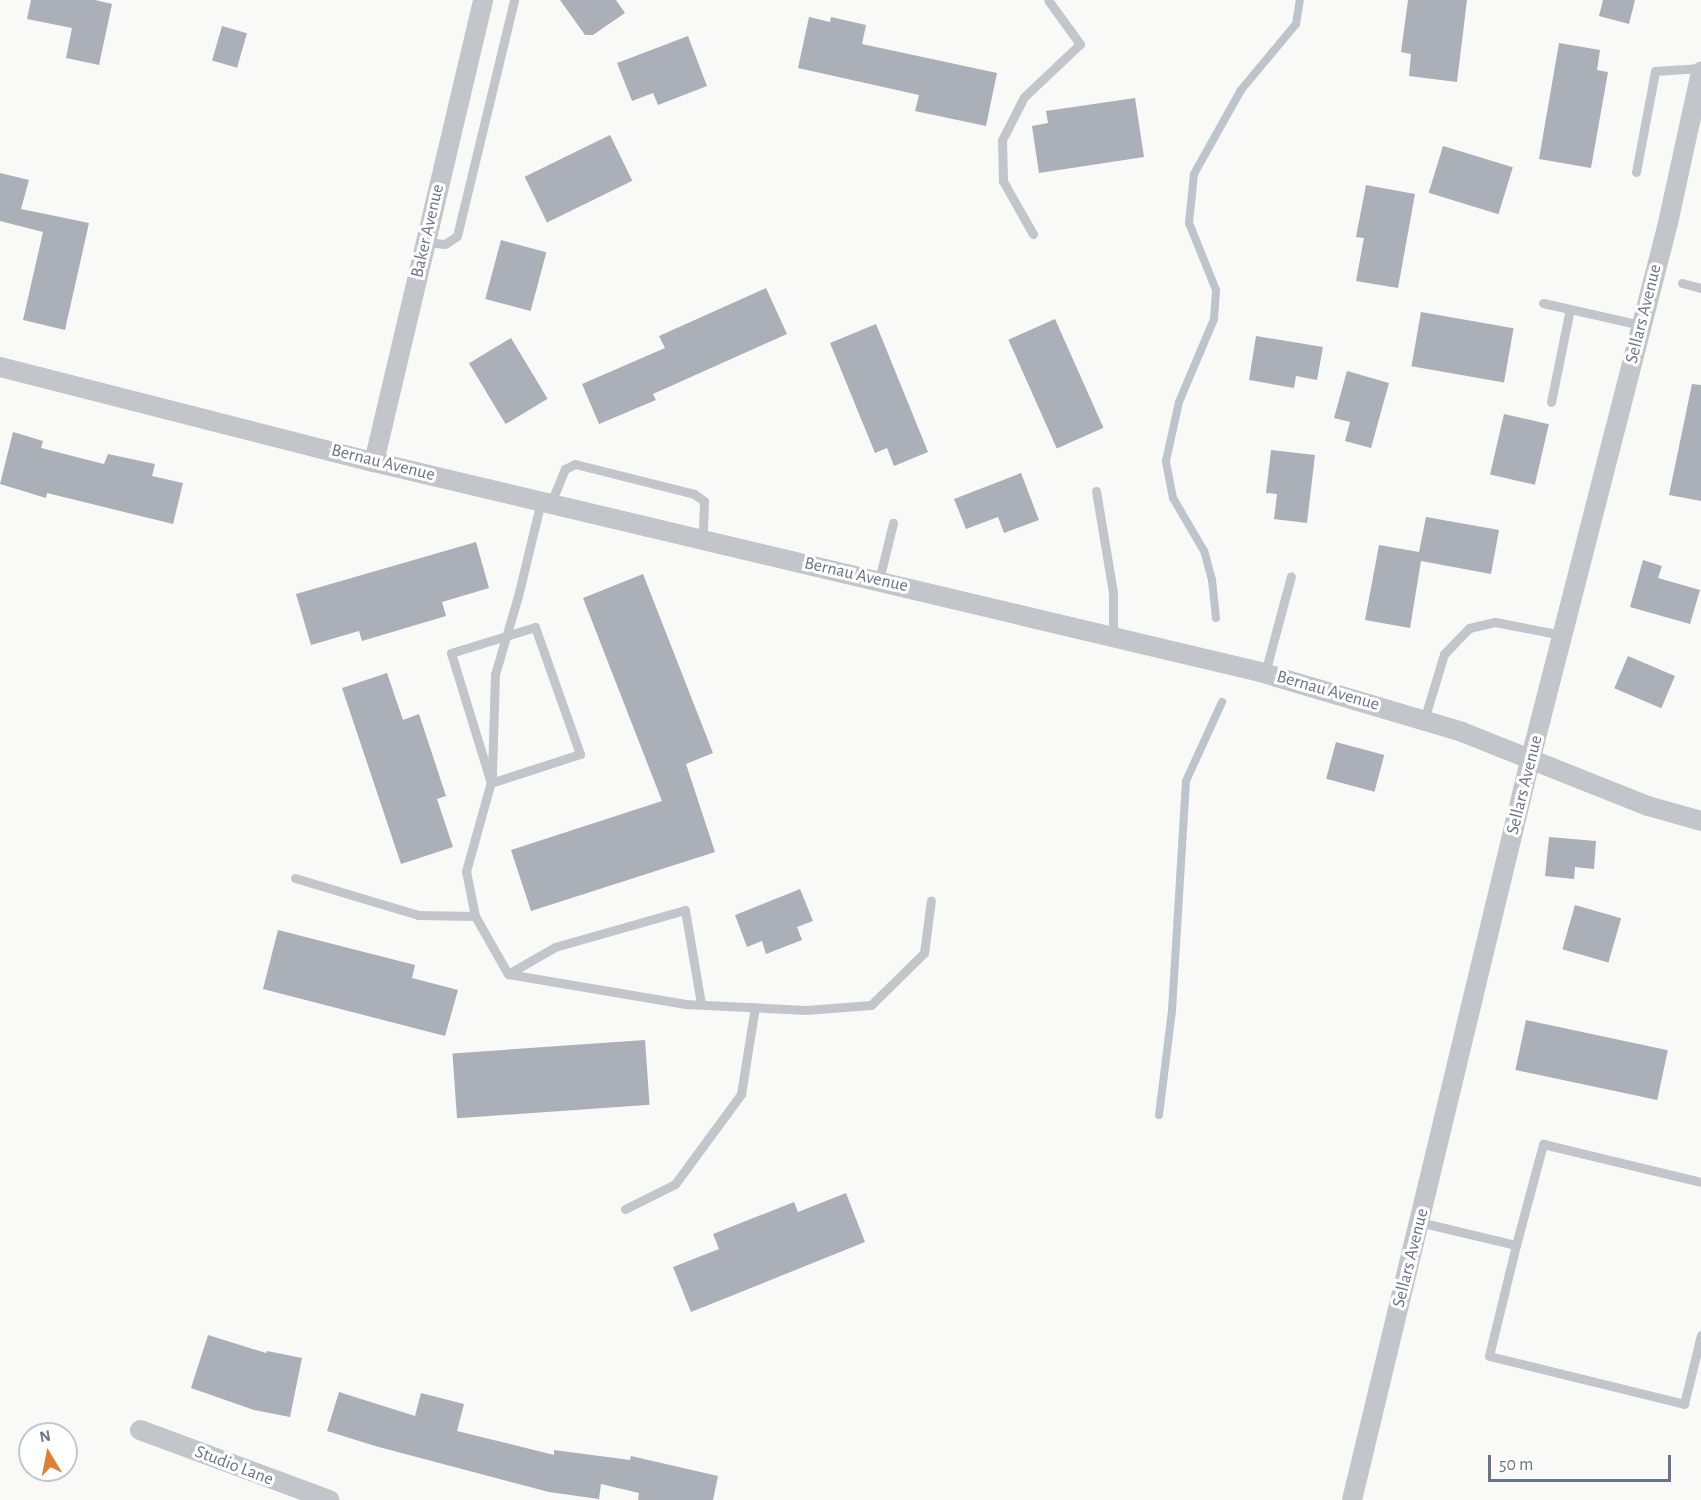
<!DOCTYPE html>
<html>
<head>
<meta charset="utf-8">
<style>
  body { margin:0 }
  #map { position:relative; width:1701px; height:1500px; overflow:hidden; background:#f9f9f7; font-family:"Alegreya Sans",sans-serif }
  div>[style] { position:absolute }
  .stream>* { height:8px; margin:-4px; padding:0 4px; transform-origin:4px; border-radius:4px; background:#bdc4cb }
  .building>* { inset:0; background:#aaafb8; transform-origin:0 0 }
  .lane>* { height:9px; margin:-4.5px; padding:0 4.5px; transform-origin:4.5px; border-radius:4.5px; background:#c3c5ca }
  .street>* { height:20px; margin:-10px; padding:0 10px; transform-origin:10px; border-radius:10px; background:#c3c5ca }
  span { translate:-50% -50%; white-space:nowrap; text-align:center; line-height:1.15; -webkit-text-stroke:6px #fff; paint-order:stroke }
  .street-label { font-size:18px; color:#6a7487 }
  .north { position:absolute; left:18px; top:1422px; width:60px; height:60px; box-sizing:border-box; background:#fff; border:2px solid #c3c7cf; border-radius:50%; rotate:350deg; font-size:16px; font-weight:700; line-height:24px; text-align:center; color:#6a7487 }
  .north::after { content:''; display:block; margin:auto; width:21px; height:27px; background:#de7f33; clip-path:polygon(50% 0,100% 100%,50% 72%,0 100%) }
  .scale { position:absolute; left:1488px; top:1455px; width:183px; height:27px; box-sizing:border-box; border:3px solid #6a7487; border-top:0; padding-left:8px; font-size:18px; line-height:21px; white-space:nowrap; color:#6a7487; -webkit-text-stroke:4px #fff; paint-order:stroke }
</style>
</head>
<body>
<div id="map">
  <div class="stream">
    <div style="left:1216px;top:618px;width:38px;rotate:-96deg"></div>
    <div style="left:1212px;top:580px;width:30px;rotate:-105deg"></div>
    <div style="left:1204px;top:551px;width:61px;rotate:-120.3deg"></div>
    <div style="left:1173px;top:498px;width:38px;rotate:-101deg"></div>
    <div style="left:1166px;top:461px;width:60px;rotate:-77.6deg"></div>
    <div style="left:1179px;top:402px;width:90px;rotate:-67.1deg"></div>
    <div style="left:1214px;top:319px;width:29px;rotate:-86deg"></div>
    <div style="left:1216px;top:290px;width:72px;rotate:-111.9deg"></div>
    <div style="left:1189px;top:223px;width:49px;rotate:-84.2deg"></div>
    <div style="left:1194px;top:174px;width:96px;rotate:-60.8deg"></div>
    <div style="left:1241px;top:90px;width:86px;rotate:-50.2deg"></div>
    <div style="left:1296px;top:24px;width:24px;rotate:-81deg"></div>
    <div style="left:1159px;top:1115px;width:106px;rotate:-82.9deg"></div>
    <div style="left:1172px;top:1010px;width:229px;rotate:-86.5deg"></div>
    <div style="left:1186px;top:781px;width:87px;rotate:-65.5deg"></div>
  </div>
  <div class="building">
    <div style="clip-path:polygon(31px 0,95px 0,112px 4px,99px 65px,66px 58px,72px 28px,27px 19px)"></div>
    <div style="clip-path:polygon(560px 0,616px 0,625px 13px,593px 35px,585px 35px)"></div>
    <div style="clip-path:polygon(1408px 0,1467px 0,1457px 82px,1409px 76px,1411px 54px,1401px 52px)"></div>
    <div style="clip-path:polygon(1603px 0,1635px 0,1629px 24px,1599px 16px)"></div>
    <div style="clip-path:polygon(809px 17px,830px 22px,831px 17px,866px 25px,862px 44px,997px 73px,986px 126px,915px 111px,919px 95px,798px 68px)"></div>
    <div style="left:222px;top:26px;width:26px;height:36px;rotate:16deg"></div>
    <div style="clip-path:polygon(688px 36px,707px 86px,658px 105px,653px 93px,632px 101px,617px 63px)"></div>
    <div style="clip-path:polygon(1559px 43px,1600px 50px,1597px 70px,1608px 72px,1591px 168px,1539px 159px)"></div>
    <div style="clip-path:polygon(1135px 98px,1144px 157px,1039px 173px,1032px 126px,1048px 123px,1046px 111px)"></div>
    <div style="left:610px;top:135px;width:51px;height:95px;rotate:64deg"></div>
    <div style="left:1443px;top:146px;width:73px;height:49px;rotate:17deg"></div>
    <div style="clip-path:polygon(0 173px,29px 180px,21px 209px,89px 223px,65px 330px,23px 320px,43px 232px,0 221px)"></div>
    <div style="clip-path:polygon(1366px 185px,1415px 194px,1398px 288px,1356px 281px,1364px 238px,1356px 237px)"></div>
    <div style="left:501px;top:240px;width:47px;height:61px;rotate:15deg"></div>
    <div style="clip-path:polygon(766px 288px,787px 334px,653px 394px,656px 400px,599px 424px,582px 384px,665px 348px,659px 336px)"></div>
    <div style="left:1421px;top:312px;width:94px;height:55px;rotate:10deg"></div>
    <div style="left:1055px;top:319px;width:119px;height:51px;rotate:66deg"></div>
    <div style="clip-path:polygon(876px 324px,928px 452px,894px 466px,887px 448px,875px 453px,830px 343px)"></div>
    <div style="clip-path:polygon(1256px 336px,1323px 347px,1317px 380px,1296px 376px,1294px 388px,1249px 380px)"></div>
    <div style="left:511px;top:338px;width:71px;height:49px;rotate:59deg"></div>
    <div style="clip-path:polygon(1347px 371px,1389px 383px,1371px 448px,1345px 441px,1350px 422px,1334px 418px)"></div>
    <div style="clip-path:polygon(1692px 384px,1701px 385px,1701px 501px,1669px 495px)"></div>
    <div style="left:1504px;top:414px;width:46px;height:62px;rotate:13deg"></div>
    <div style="clip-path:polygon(13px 432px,43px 441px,41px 448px,104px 464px,108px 454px,155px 464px,152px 476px,183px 483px,173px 524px,47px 493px,46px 498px,0 484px)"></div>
    <div style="clip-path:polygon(1271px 450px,1315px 455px,1307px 523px,1274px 519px,1277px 494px,1266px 493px)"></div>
    <div style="clip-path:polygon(1021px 473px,1039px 520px,1004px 533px,998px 517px,966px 529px,954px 499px)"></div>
    <div style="clip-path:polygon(1426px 517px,1499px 530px,1491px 574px,1421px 561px,1410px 628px,1365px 620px,1379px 545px,1419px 552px)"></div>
    <div style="clip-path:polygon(476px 542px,489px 588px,442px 602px,446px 616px,362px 641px,359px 631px,311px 645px,296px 594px)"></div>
    <div style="clip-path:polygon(1643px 560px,1662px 566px,1658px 578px,1700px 590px,1690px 624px,1630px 607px)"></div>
    <div style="clip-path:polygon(643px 574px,713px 753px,686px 764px,715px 852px,531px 911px,511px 850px,662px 801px,583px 598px)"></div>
    <div style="left:1628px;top:656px;width:51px;height:35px;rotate:23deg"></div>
    <div style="clip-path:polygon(387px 673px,403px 720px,419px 714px,446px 796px,437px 799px,453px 847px,401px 864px,342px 688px)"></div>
    <div style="left:1336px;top:742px;width:50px;height:38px;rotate:15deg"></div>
    <div style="clip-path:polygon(1549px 837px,1596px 841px,1594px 869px,1575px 867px,1574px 879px,1545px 876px)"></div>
    <div style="clip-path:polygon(800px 889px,813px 921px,797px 927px,802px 940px,766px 954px,762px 941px,747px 947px,735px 915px)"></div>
    <div style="left:1575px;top:905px;width:48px;height:46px;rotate:16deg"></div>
    <div style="clip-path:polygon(278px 930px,415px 965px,412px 978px,458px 990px,445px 1036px,263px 989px)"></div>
    <div style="left:1526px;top:1020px;width:145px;height:51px;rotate:12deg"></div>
    <div style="left:645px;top:1040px;width:65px;height:193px;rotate:86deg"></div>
    <div style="clip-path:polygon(846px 1193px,865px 1242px,691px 1312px,673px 1267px,719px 1249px,713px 1234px,794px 1202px,798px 1212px)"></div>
    <div style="clip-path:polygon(208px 1335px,266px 1353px,267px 1351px,302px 1358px,290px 1417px,254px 1410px,191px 1388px)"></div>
    <div style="clip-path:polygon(339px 1392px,415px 1416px,421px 1393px,464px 1404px,457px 1431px,554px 1455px,554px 1450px,630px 1460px,631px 1456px,718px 1476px,713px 1500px,638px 1500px,639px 1493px,601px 1484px,599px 1499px,549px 1492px,375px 1446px,327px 1431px)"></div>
  </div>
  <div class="lane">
    <div style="left:1636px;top:172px;width:103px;rotate:-79.3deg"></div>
    <div style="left:1655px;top:71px;width:46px;rotate:-3.7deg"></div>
    <div style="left:1033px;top:234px;width:61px;rotate:-119.5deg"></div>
    <div style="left:1003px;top:181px;width:41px;rotate:-91.4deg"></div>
    <div style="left:1002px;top:140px;width:48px;rotate:-62.9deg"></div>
    <div style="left:1024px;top:97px;width:77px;rotate:-43.4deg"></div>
    <div style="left:1080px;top:44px;width:54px;rotate:-126deg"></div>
    <div style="left:426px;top:242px;width:19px;rotate:6deg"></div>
    <div style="left:445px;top:244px;width:14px;rotate:-34deg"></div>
    <div style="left:457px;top:236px;width:243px;rotate:-76.4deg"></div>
    <div style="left:1682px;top:283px;width:20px;rotate:15deg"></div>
    <div style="left:1543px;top:303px;width:100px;rotate:12.7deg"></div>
    <div style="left:1551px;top:402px;width:95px;rotate:-78.5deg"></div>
    <div style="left:1096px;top:491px;width:103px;rotate:80.5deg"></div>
    <div style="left:1113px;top:593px;width:42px;rotate:90deg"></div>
    <div style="left:541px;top:501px;width:98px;rotate:103.6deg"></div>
    <div style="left:518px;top:596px;width:81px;rotate:106.4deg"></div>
    <div style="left:495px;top:674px;width:104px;rotate:91.7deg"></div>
    <div style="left:492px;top:778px;width:97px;rotate:105.6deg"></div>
    <div style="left:466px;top:871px;width:46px;rotate:78.7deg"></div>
    <div style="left:475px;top:916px;width:67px;rotate:60.4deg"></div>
    <div style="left:508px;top:974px;width:180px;rotate:9.6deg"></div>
    <div style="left:685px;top:1004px;width:121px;rotate:2.8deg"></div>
    <div style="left:806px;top:1010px;width:65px;rotate:-4.4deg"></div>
    <div style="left:871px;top:1005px;width:74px;rotate:-44.5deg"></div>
    <div style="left:924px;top:953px;width:53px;rotate:-82.5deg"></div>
    <div style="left:551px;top:503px;width:37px;rotate:-68deg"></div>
    <div style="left:565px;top:469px;width:11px;rotate:-27deg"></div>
    <div style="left:575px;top:464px;width:123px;rotate:14.1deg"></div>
    <div style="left:694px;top:494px;width:12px;rotate:35deg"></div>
    <div style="left:704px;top:501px;width:38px;rotate:92deg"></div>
    <div style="left:879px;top:580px;width:59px;rotate:-76.2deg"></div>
    <div style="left:535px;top:627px;width:135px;rotate:70.5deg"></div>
    <div style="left:580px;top:754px;width:94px;rotate:162deg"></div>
    <div style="left:491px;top:783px;width:136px;rotate:-107.1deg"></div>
    <div style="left:451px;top:653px;width:88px;rotate:-17.2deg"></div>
    <div style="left:1265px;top:673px;width:100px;rotate:-75deg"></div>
    <div style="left:1424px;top:720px;width:69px;rotate:-73.1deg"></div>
    <div style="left:1444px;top:654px;width:36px;rotate:-46deg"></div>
    <div style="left:1469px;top:628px;width:27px;rotate:-13deg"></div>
    <div style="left:1495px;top:622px;width:68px;rotate:11deg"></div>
    <div style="left:295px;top:878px;width:128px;rotate:16.7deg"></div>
    <div style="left:418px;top:915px;width:57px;rotate:1deg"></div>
    <div style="left:508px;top:974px;width:54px;rotate:-29.9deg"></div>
    <div style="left:555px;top:947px;width:135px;rotate:-15.9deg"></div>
    <div style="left:685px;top:910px;width:95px;rotate:80.3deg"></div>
    <div style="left:625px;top:1209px;width:56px;rotate:-26.6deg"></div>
    <div style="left:675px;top:1184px;width:112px;rotate:-53.7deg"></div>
    <div style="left:741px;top:1094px;width:88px;rotate:-80.9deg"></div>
    <div style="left:1419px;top:1222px;width:100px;rotate:13.3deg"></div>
    <div style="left:1516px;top:1245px;width:105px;rotate:-75deg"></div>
    <div style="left:1543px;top:1144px;width:163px;rotate:13.5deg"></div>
    <div style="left:1516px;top:1245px;width:114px;rotate:103.7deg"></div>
    <div style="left:1489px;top:1356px;width:201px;rotate:13.8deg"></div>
    <div style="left:1684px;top:1404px;width:71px;rotate:-76.2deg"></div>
  </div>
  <div class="street">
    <div style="left:0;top:367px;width:386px;rotate:14.3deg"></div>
    <div style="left:374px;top:462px;width:911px;rotate:13.33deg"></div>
    <div style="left:1260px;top:672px;width:211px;rotate:16.5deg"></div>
    <div style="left:1462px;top:732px;width:200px;rotate:21.7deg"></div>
    <div style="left:1648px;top:806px;width:55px;rotate:15.8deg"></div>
    <div style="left:374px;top:462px;width:475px;rotate:-76.7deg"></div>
    <div style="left:140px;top:1430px;width:202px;rotate:20.3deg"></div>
    <div style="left:1352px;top:1500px;width:760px;rotate:-76.46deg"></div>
    <div style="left:1530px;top:761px;width:555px;rotate:-75.61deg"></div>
    <div style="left:1668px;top:223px;width:155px;rotate:-77.7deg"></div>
  </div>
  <div class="street-label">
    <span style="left:428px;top:231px;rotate:-77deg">Baker Avenue</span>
    <span style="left:1644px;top:314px;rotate:-76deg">Sellars Avenue</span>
    <span style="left:383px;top:463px;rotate:14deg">Bernau Avenue</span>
    <span style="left:856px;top:575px;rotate:13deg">Bernau Avenue</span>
    <span style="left:1328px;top:691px;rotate:16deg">Bernau Avenue</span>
    <span style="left:1525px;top:785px;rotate:-76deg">Sellars Avenue</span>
    <span style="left:1411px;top:1258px;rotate:-76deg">Sellars Avenue</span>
    <span style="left:234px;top:1466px;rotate:21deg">Studio Lane</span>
  </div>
  <div class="north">N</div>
  <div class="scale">50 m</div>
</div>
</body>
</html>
